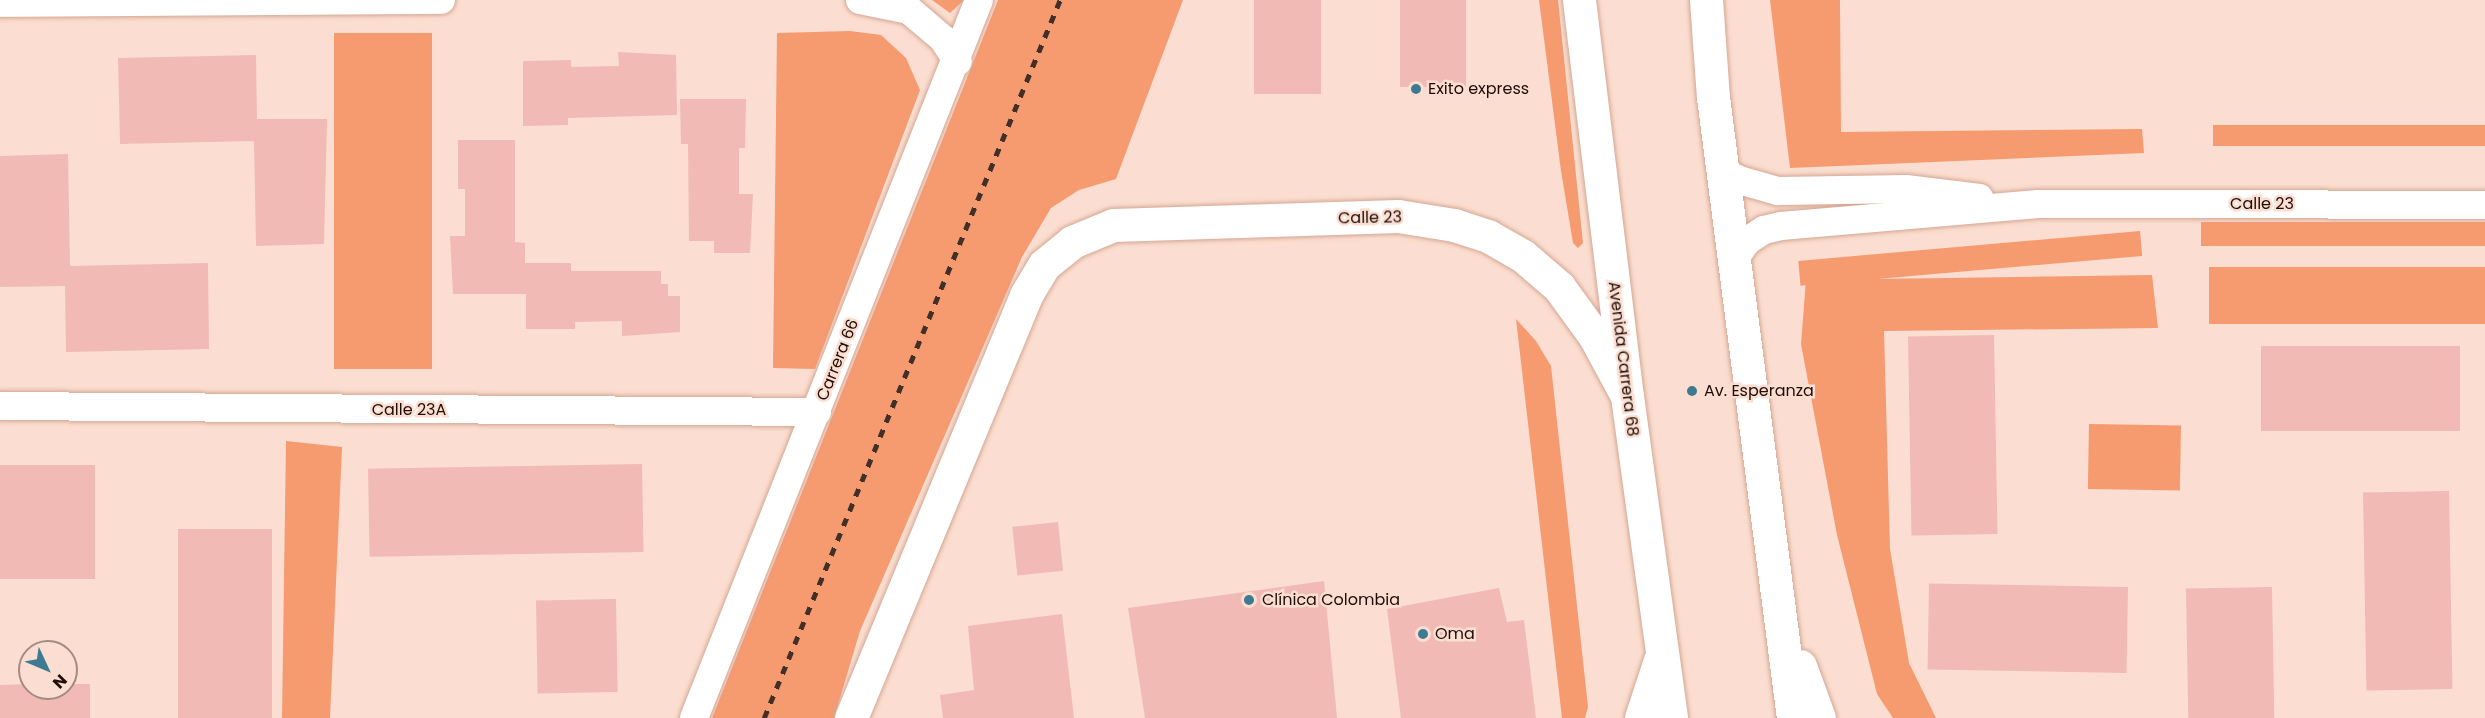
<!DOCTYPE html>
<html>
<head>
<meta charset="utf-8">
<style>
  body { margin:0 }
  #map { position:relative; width:2485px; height:718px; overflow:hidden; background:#fbded1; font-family:Poppins,sans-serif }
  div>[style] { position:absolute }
  .green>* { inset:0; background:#f69a70; transform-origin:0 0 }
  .building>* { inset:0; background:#f1bab4; transform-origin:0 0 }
  .roads { filter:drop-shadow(0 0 2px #d5a692) drop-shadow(0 0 2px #d5a692) }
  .street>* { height:28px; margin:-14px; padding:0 14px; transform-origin:14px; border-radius:14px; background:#fff }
  .secondary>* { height:33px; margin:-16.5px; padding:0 16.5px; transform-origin:16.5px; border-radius:16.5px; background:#fff }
  .primary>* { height:33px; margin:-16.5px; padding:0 16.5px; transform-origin:16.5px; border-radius:16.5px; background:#fff }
  .rail>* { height:4.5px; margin-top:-2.25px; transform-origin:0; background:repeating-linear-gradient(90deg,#423028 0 8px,transparent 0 16px) }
  .dots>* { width:16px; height:16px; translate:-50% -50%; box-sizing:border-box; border:3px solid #fbded1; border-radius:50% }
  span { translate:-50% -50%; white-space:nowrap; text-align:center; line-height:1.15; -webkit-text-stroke:5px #fbded1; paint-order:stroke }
  .poi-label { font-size:16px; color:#1e0e07 }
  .left { translate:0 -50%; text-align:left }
  .street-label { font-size:16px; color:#1e0e07 }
  .north { position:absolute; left:18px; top:640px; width:60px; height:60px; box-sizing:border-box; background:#fbded1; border:2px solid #a38b80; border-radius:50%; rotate:134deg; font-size:16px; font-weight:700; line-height:24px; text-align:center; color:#1e0e07 }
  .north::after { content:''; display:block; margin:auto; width:21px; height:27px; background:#3e7b92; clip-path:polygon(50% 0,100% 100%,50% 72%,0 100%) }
</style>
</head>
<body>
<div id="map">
  <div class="green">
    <div style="clip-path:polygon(932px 0,964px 0,950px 13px)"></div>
    <div style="clip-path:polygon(998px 0,1183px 0,1116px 179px,1079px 190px,1051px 208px,1022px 257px,860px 631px,834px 718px,712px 718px)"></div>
    <div style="clip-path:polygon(1539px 0,1558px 0,1583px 243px,1578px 248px,1573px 243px,1561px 171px)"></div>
    <div style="clip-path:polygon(1770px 0,1840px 0,1841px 132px,2142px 129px,2144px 153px,1790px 168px)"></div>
    <div style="clip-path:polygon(850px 31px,881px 35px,906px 58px,920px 90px,815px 369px,773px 368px,777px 33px)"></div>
    <div style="left:432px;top:33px;width:336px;height:98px;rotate:90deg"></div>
    <div style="left:2485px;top:125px;width:21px;height:272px;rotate:90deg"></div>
    <div style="left:2485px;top:222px;width:24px;height:284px;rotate:90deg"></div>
    <div style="left:2140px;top:231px;width:25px;height:343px;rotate:85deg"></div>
    <div style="left:2485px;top:267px;width:57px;height:276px;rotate:90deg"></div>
    <div style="clip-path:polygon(2152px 275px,2158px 328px,1884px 331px,1890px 549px,1909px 663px,1936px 718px,1893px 718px,1877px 694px,1837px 535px,1801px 344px,1806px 280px)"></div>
    <div style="clip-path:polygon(1516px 319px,1536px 341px,1551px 366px,1588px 707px,1585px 718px,1562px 718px)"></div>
    <div style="left:2089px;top:424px;width:92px;height:65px;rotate:1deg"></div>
    <div style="clip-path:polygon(286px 441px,342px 447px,330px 718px,282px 718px)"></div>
  </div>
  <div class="building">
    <div style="left:1254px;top:0;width:67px;height:94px"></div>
    <div style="left:1400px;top:0;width:66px;height:87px"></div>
    <div style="clip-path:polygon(618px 52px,676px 55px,677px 115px,568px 118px,568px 125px,523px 126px,523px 61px,571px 60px,571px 67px,619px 66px)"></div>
    <div style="clip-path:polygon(256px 55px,257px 119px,327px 119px,324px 244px,256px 246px,254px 141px,120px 144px,118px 58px)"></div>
    <div style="clip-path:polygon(680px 99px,746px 99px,745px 148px,739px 148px,739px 194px,753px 194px,750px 253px,714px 253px,714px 241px,689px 241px,688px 144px,681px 144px)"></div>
    <div style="clip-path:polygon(458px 140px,515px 140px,515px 242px,525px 243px,525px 263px,571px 263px,571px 271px,661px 271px,661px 284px,668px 284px,668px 296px,680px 296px,680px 332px,622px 336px,622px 321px,575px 322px,575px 329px,526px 329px,526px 294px,453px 294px,450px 236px,465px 236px,465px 189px,458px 189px)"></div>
    <div style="clip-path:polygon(68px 154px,70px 266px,208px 263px,209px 349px,66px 352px,65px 286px,0 287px,0 156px)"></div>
    <div style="left:1994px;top:335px;width:199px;height:86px;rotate:89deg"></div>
    <div style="left:2261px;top:346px;width:199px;height:85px"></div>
    <div style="left:642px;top:464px;width:88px;height:274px;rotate:89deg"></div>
    <div style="left:95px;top:465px;width:114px;height:95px;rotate:90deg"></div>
    <div style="left:2449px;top:491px;width:198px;height:86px;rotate:89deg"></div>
    <div style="left:1058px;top:522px;width:49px;height:46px;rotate:84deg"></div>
    <div style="left:178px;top:529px;width:94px;height:189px"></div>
    <div style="clip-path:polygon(1324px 581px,1337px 718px,1145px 718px,1128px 608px)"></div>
    <div style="left:2128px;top:587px;width:86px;height:199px;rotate:91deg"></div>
    <div style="left:2272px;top:587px;width:131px;height:86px;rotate:89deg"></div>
    <div style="clip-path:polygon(1499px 588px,1507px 622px,1524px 620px,1536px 718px,1401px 718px,1387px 609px)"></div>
    <div style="left:616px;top:599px;width:93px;height:80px;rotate:89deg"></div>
    <div style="clip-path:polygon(1062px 614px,1074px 718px,943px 718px,940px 695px,974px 690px,968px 626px)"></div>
    <div style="clip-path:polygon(30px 684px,30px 688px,66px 688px,66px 684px,90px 684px,90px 718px,0 718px,0 685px)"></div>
  </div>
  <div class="roads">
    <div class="street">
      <div style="left:860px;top:0;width:50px;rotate:11.5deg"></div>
      <div style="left:909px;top:10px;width:45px;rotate:40.5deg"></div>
      <div style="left:943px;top:39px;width:27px;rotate:57deg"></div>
      <div style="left:0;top:3px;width:441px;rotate:-0.4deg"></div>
      <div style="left:1722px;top:171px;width:19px;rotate:28deg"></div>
      <div style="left:1739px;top:180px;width:41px;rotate:15.8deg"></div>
      <div style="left:1778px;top:191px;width:128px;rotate:-0.9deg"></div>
      <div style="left:1906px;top:189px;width:74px;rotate:7deg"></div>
      <div style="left:1734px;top:259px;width:22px;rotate:-54deg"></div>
      <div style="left:1747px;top:241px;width:20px;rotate:-33deg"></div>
      <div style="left:1764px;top:230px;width:17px;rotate:-13deg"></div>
      <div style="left:1781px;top:226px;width:258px;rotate:-4.9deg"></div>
      <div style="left:2038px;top:204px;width:447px;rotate:0.1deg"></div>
      <div style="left:0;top:406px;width:817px;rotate:0.42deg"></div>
      <div style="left:694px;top:718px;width:772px;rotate:-68.35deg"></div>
    </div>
    <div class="secondary">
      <div style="left:851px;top:718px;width:458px;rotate:-67.5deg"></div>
      <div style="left:1026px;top:295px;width:35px;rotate:-59deg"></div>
      <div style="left:1044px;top:265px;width:36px;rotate:-39deg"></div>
      <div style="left:1072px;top:242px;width:44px;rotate:-22.5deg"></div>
      <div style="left:1113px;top:225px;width:285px;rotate:-1.8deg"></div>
      <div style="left:1398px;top:216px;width:57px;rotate:9.1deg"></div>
      <div style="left:1454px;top:225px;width:36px;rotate:18deg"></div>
      <div style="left:1488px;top:236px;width:40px;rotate:29.7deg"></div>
      <div style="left:1523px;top:256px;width:48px;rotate:40.7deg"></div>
      <div style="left:1559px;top:287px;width:59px;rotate:53.9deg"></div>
      <div style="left:1594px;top:335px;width:69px;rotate:61.6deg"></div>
    </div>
    <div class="primary">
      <div style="left:1579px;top:0;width:399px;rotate:83.1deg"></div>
      <div style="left:1627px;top:396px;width:325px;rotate:82.2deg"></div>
      <div style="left:1706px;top:0;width:97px;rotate:85.9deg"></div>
      <div style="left:1713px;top:97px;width:626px;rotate:82.66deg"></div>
      <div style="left:1800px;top:666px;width:55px;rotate:69.9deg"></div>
      <div style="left:1641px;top:718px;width:61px;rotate:-71.9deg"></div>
    </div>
  </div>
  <div class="rail">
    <div style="left:764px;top:718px;width:777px;rotate:-67.6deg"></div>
  </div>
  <div class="dots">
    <div style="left:1416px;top:89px;background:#3e7b92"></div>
    <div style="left:1692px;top:391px;background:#3e7b92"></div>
    <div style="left:1249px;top:600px;background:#3e7b92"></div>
    <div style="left:1423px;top:634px;background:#3e7b92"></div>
  </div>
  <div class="poi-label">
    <span class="left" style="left:1428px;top:89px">Exito express</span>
    <span class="left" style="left:1704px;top:391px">Av. Esperanza</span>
    <span class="left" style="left:1262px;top:600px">Clínica Colombia</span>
    <span class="left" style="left:1435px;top:634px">Oma</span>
  </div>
  <div class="street-label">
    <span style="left:2262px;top:204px">Calle 23</span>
    <span style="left:1370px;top:218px;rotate:-1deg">Calle 23</span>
    <span style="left:1623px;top:359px;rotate:83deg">Avenida Carrera 68</span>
    <span style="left:838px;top:360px;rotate:-68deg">Carrera 66</span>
    <span style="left:409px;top:410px">Calle 23A</span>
  </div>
  <div class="north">N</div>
</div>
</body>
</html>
